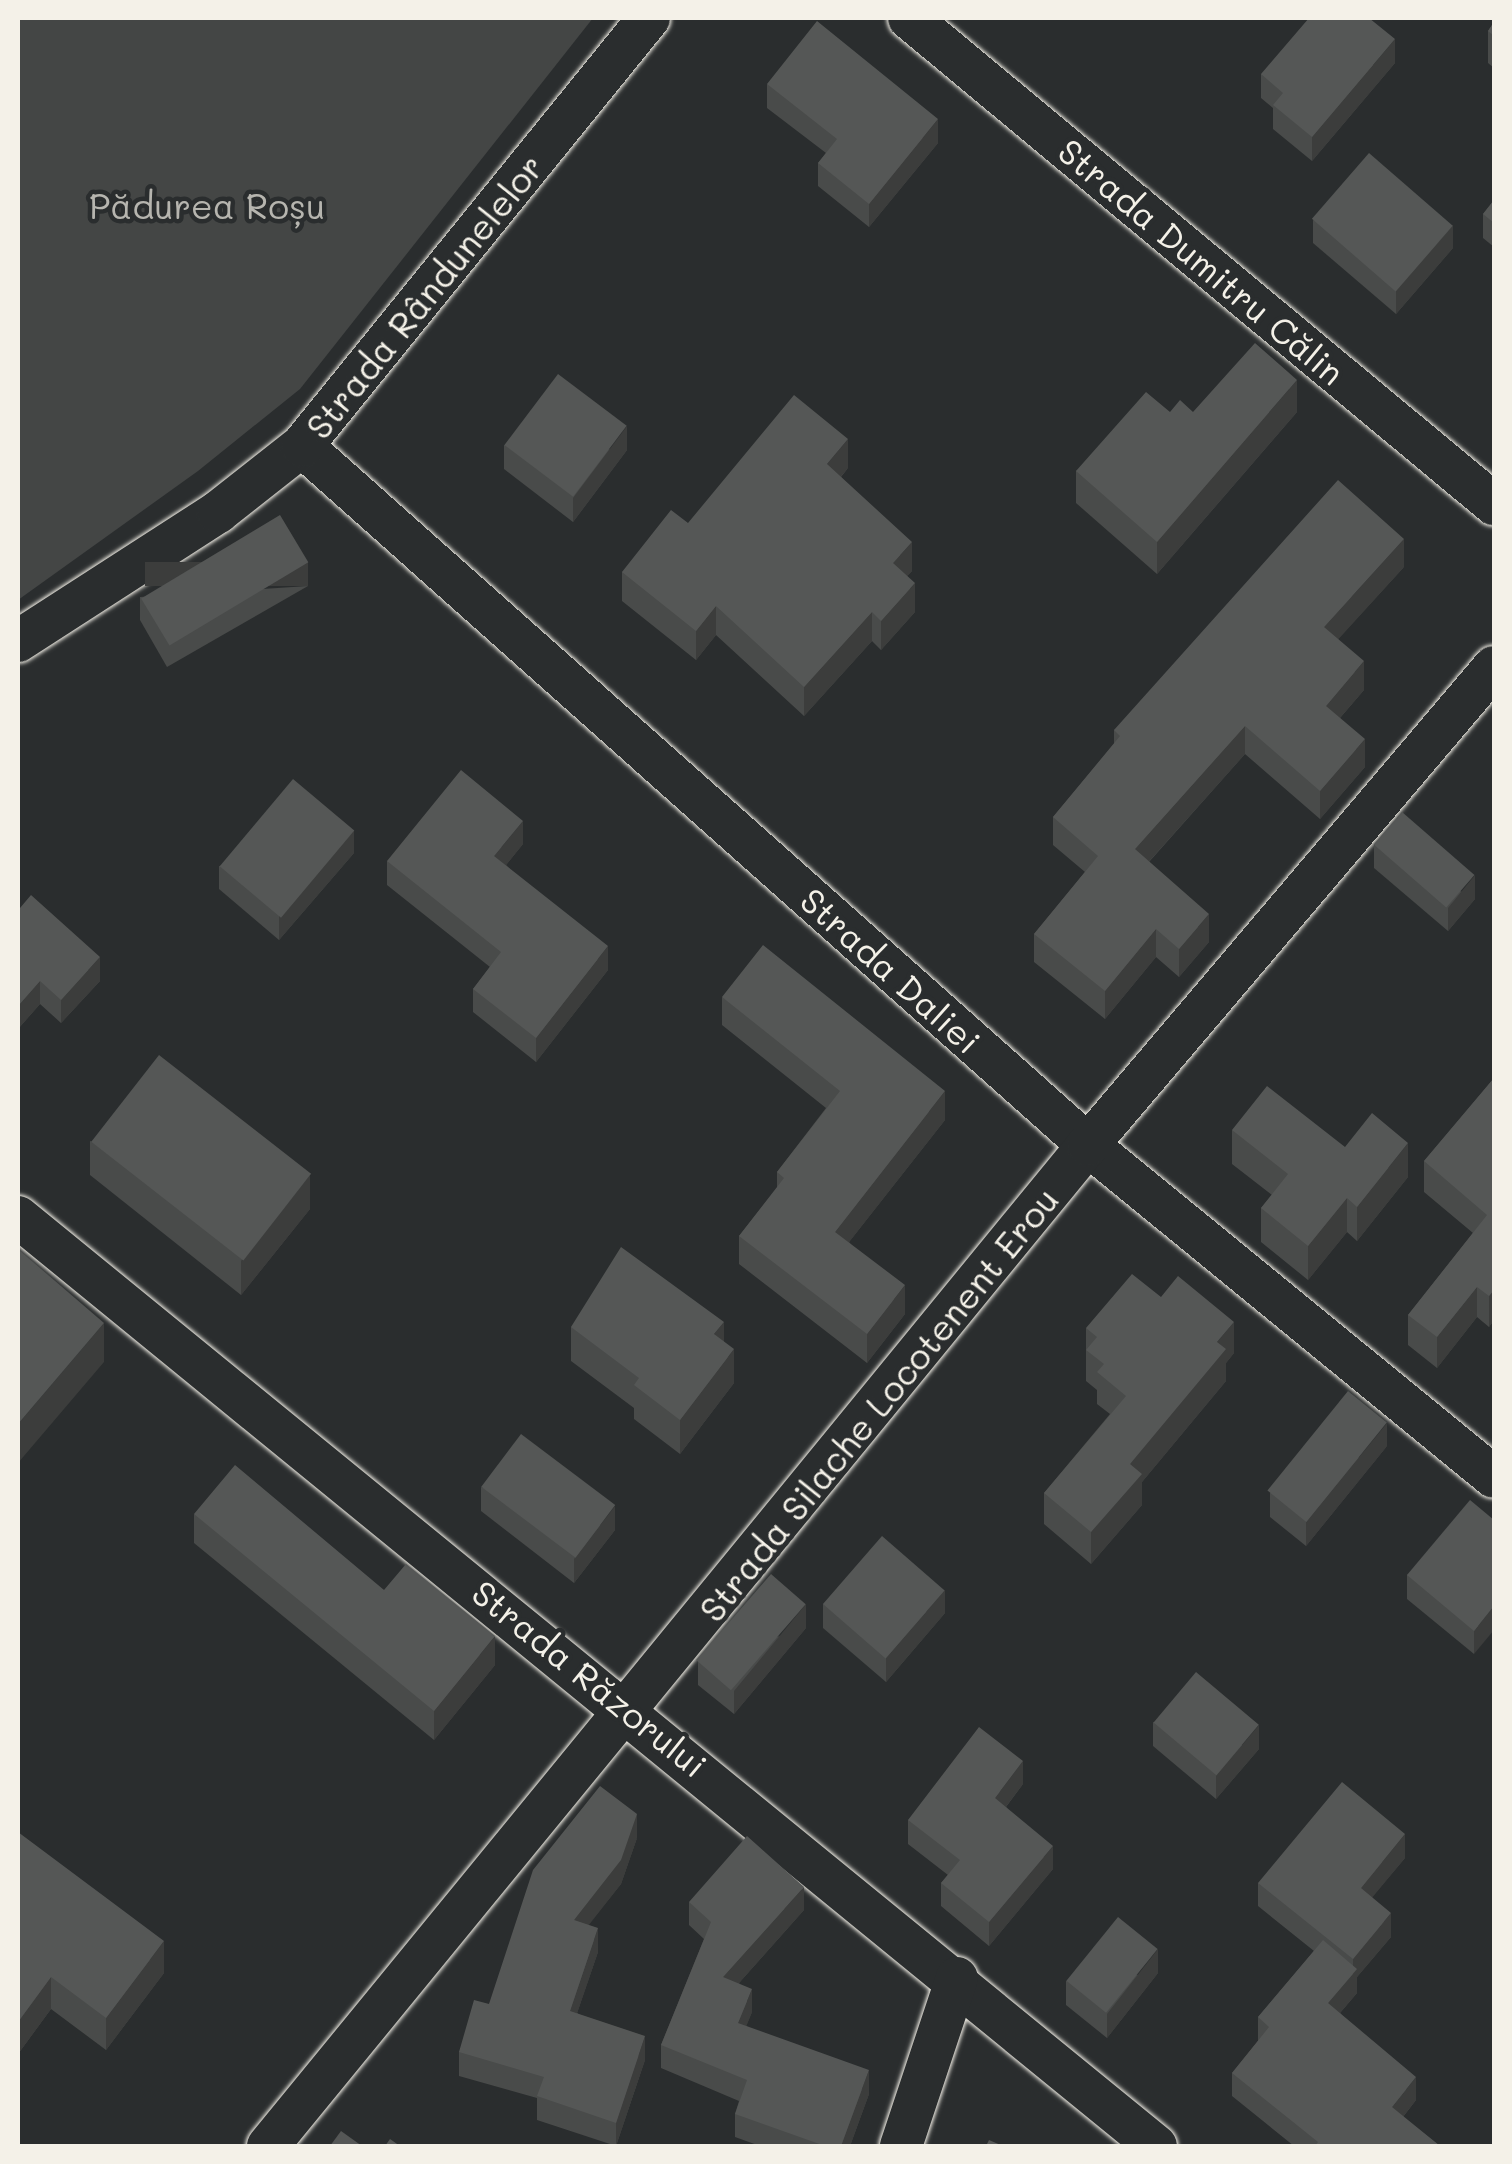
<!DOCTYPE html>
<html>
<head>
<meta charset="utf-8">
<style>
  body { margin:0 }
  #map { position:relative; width:1512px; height:2164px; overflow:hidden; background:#2a2d2e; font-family:Mali,sans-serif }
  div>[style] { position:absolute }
  .green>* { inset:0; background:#444645 }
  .roads { filter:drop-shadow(0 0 2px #f4f1e8) drop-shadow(0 0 2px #f4f1e8) }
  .street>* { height:42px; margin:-21px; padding:0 21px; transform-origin:21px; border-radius:21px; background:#2a2d2e }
  .wall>* { inset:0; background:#494b4a }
  .shaded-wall>* { inset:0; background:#3c3d3c; transform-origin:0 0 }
  .building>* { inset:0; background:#555756; transform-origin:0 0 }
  span { translate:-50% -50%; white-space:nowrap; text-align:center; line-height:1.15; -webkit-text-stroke:9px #2a2d2e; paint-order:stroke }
  .park-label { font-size:35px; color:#b6b5af }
  .street-label { font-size:35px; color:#f4f1e8 }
  .frame { position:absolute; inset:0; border:20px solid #f4f1e8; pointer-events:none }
</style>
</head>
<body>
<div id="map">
  <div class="green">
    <div style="clip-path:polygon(18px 18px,593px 18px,300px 389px,198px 471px,18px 600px)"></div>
  </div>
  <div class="roads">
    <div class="street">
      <div style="left:909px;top:18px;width:761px;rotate:39.72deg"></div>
      <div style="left:302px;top:446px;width:1052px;rotate:41.65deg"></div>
      <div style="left:1088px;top:1145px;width:524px;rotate:39.27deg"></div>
      <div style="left:18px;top:641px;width:238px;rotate:-32.8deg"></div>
      <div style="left:218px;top:512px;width:107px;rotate:-38.2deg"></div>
      <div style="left:302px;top:446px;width:551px;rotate:-50.97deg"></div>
      <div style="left:18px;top:1217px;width:1469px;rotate:39.23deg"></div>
      <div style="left:268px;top:2146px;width:1294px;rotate:-50.68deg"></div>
      <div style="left:1088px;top:1145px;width:627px;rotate:-49.66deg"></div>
      <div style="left:901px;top:2146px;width:177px;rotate:-71.6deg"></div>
    </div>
  </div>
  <div class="wall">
    <div style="clip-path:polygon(1494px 22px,1494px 68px,1488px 63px,1488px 31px)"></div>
    <div style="clip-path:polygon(1395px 63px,1312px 161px,1273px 129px,1273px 108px,1261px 98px,1261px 74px)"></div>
    <div style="clip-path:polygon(767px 84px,938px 143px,869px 227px,818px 186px,818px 163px,826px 153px,767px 108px)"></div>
    <div style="clip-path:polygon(1494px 200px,1494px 247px,1483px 238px,1483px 214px)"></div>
    <div style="clip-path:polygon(1313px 220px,1453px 248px,1396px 314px,1313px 243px)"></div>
    <div style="clip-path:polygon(1170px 412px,1297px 412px,1157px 574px,1076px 503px,1076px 471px)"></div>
    <div style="clip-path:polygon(504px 445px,627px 450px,573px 522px,504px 469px)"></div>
    <div style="clip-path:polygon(848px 468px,841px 477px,912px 571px,907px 576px,915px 612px,881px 650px,872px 641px,804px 716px,716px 635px,696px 660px,622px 601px,622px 572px)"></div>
    <div style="clip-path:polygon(1404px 567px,1338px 639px,1364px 690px,1340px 718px,1365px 767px,1320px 819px,1245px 754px,1149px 862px,1209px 942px,1179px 977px,1156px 957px,1105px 1019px,1034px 962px,1034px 934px,1085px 872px,1053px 845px,1053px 817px,1114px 744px,1114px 730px)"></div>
    <div style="clip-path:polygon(308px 586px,167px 667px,140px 620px,140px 597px)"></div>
    <div style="clip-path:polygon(523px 844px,506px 865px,608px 970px,536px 1062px,473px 1012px,473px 989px,490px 967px,387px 885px,387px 861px)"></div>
    <div style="clip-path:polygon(1374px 844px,1475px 899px,1448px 931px,1374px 868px)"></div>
    <div style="clip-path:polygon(354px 853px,279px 940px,219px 889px,219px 866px)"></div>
    <div style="clip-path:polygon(18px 906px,100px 981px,61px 1023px,40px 1004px,18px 1029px)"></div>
    <div style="clip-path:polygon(722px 997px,945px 1120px,849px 1242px,905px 1314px,867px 1363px,739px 1264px,739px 1236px,777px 1188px,777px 1172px,826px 1108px,722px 1025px)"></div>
    <div style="clip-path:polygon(1494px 1078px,1494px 1320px,1489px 1327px,1477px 1317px,1437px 1368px,1408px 1345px,1408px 1315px,1473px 1233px,1424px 1192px,1424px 1161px)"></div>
    <div style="clip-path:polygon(1232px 1130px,1345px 1147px,1408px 1177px,1357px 1241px,1347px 1232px,1308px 1280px,1261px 1242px,1261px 1208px,1272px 1195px,1232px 1164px)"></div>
    <div style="clip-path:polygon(90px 1141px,310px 1209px,241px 1295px,90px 1175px)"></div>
    <div style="clip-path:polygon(571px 1327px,724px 1342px,734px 1383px,680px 1454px,634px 1419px,634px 1408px,571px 1361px)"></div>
    <div style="clip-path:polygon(1086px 1328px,1234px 1353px,1226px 1363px,1226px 1381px,1142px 1482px,1142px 1505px,1091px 1564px,1044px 1524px,1044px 1493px,1110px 1414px,1097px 1404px,1097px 1390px,1086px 1381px)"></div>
    <div style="clip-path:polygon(1387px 1446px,1306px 1546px,1270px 1517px,1270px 1493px)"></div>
    <div style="clip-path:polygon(481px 1487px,615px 1530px,574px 1583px,481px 1511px)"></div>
    <div style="clip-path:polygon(194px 1514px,384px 1590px,495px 1665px,434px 1740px,194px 1543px)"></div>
    <div style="clip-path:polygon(1494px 1520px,1474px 1654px,1407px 1599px,1407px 1575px)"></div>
    <div style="clip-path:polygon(823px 1604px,945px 1613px,886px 1682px,823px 1628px)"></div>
    <div style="clip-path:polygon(806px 1628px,734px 1714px,698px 1685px,698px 1661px)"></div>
    <div style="clip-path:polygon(1153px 1722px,1259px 1749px,1216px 1799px,1153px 1746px)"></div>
    <div style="clip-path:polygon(1023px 1784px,1006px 1807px,1053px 1869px,989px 1946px,941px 1906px,941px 1883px,948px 1875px,908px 1844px,908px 1820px)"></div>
    <div style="clip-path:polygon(18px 1832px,164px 1973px,106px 2050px,51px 2009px,18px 2054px)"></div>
    <div style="clip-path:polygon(637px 1838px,621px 1884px,588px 1925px,598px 1952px,577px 2013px,645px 2060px,616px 2146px,537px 2120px,537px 2098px,459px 2076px,459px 2052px,489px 2004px)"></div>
    <div style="clip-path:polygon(1405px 1858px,1372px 1897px,1391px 1937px,1357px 1977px,1357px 1993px,1340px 2013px,1416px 2100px,1403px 2117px,1440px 2146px,1294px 2146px,1232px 2096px,1232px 2073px,1258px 2041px,1258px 2017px,1314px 1951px,1258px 1906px,1258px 1883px)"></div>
    <div style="clip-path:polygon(689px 1902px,804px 1910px,739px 1983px,752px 2012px,746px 2026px,869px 2094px,850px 2146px,760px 2146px,735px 2137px,735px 2114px,739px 2101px,661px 2068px,661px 2045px,704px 1939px,689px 1925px)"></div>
    <div style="clip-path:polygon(1158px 1973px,1107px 2038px,1066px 2005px,1066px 1981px)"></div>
  </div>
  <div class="shaded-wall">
    <div style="clip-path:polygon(1395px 39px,1395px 63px,1312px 161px,1312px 137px)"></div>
    <div style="clip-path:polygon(938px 119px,938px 143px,869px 227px,869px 204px)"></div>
    <div style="clip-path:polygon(1453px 225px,1453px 248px,1396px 314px,1396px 290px)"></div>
    <div style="clip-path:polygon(1297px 380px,1297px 412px,1157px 574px,1157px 542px)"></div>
    <div style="clip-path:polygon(627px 426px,627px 450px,573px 522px,573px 498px)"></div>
    <div style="clip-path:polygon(848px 439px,848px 468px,827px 493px,827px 464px)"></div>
    <div style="clip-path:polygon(1404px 539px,1404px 567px,1324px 655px,1324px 627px)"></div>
    <div style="clip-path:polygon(912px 542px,912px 571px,893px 592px,893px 563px)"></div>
    <div style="left:308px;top:562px;width:24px;height:163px;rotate:90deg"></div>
    <div style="clip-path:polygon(915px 583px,915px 612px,881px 650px,881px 621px)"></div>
    <div style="clip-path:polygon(716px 606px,716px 635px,696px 660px,696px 631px)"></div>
    <div style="clip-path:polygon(872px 612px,872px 641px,804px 716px,804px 687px)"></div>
    <div style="clip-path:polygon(1364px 661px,1364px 690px,1326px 734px,1326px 706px)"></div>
    <div style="clip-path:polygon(1245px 726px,1245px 754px,1135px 877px,1135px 849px)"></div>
    <div style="clip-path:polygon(1365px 739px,1365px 767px,1320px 819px,1320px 791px)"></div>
    <div style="clip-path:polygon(523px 821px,523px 844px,494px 880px,494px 856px)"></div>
    <div style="clip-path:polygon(354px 830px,354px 853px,279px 940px,279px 916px)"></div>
    <div style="clip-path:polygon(1475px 875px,1475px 899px,1448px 931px,1448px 908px)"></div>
    <div style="clip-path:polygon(1209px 914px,1209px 942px,1179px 977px,1179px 949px)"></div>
    <div style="clip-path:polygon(1156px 929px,1156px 957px,1105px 1019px,1105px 991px)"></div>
    <div style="clip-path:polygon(608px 946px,608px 970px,536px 1062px,536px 1038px)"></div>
    <div style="clip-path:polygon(100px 957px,100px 981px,61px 1023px,61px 1000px)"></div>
    <div style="clip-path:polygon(40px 981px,40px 1004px,18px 1029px,18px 1006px)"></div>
    <div style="clip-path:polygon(945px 1091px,945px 1120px,835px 1260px,835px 1232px)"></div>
    <div style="clip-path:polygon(1408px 1143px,1408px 1177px,1357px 1241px,1357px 1207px)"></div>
    <div style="clip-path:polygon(310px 1175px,310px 1209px,241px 1295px,241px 1261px)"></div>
    <div style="clip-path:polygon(1347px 1198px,1347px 1232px,1308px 1280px,1308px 1246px)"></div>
    <div style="clip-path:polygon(905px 1285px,905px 1314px,867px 1363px,867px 1334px)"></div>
    <div style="clip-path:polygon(1477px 1287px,1477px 1317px,1437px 1368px,1437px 1337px)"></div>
    <div style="clip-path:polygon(1494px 1290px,1494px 1320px,1489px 1327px,1489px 1296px)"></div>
    <div style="clip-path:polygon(724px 1322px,724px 1356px,714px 1334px)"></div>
    <div style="clip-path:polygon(1234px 1322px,1234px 1353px,1226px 1363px,1226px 1381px,1142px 1482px,1142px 1505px,1091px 1564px,1091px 1532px,1130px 1464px,1217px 1342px)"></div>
    <div style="clip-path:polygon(104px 1323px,104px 1362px,18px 1463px,18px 1424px)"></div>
    <div style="clip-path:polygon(734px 1349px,734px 1383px,680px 1454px,680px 1420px)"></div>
    <div style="clip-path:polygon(1387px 1423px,1387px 1446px,1306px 1546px,1306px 1522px)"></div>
    <div style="clip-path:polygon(615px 1506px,615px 1530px,574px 1583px,574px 1559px)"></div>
    <div style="clip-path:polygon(945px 1590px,945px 1613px,886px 1682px,886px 1658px)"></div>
    <div style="clip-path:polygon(806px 1604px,806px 1628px,734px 1714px,734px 1691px)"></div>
    <div style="clip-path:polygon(1494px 1606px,1494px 1630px,1474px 1654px,1474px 1631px)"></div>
    <div style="clip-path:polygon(495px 1636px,495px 1665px,434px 1740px,434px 1711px)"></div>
    <div style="clip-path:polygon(1259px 1725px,1259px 1749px,1216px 1799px,1216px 1776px)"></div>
    <div style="clip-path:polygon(1023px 1761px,1023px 1784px,995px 1821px,995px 1798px)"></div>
    <div style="clip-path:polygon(637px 1814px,637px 1838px,621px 1884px,574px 1944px,574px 1920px)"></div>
    <div style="clip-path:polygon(1405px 1834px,1405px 1858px,1361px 1911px,1361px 1888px)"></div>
    <div style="clip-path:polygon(1053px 1846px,1053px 1869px,989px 1946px,989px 1922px)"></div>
    <div style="clip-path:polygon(804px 1887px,804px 1910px,723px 2001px,723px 1977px)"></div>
    <div style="clip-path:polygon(1391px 1913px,1391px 1937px,1357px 1977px,1357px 1993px,1328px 2027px,1328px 2003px,1353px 1974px,1353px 1959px)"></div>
    <div style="clip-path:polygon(598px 1928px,598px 1952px,570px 2034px,570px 2011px)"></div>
    <div style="clip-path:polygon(164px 1941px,164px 1973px,106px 2050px,106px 2018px)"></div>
    <div style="clip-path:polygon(1158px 1949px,1158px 1973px,1107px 2038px,1107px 2014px)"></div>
    <div style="clip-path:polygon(51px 1977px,51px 2009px,18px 2054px,18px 2022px)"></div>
    <div style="clip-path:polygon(752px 1989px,752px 2012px,738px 2047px,738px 2023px)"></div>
    <div style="clip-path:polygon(645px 2036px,645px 2060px,616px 2146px,616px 2123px)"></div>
    <div style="clip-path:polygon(869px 2070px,869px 2094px,850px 2146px,841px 2146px)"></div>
    <div style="clip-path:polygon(1416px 2077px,1416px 2100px,1392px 2131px,1392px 2107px)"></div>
  </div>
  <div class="building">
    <div style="clip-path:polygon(1309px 18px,1369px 18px,1395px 39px,1312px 137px,1273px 105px,1283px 93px,1261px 74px)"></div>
    <div style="clip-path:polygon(817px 21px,938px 119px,869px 204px,818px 163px,837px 139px,767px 84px)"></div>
    <div style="clip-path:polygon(1494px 22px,1494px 36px,1488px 31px)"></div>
    <div style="left:1369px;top:153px;width:111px;height:87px;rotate:41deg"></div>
    <div style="clip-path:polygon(1494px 200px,1494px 223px,1483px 214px)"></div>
    <div style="clip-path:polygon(1255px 343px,1297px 380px,1157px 542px,1076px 471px,1146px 392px,1170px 412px,1180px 400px,1193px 412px)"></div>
    <div style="left:558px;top:374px;width:86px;height:89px;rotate:37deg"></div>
    <div style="clip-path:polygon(794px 395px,848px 439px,827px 464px,912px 542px,893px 563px,915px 583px,881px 621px,872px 612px,804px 687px,716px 606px,696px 631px,622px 572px,671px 510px,688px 523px)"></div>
    <div style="clip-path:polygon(1338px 480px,1404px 539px,1324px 627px,1364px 661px,1326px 706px,1365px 739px,1320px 791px,1245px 726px,1135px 849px,1209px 914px,1179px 949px,1156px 929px,1105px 991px,1034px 934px,1098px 856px,1053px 817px,1120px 736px,1114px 730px)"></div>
    <div style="left:280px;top:515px;width:55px;height:162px;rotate:59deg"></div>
    <div style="clip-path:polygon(461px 770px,523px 821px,494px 856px,608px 946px,536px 1038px,473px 989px,501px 952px,387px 861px)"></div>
    <div style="left:293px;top:779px;width:80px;height:114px;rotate:40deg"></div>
    <div style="left:1402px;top:812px;width:96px;height:43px;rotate:41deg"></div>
    <div style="clip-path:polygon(31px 895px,100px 957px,61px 1000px,40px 981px,18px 1006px,18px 906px,20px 908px)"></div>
    <div style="clip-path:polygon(763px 945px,945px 1091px,835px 1232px,905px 1285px,867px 1334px,739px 1236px,784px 1178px,777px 1172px,840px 1091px,722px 997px)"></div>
    <div style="left:159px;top:1055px;width:193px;height:110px;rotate:38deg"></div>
    <div style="clip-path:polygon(1494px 1078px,1494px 1290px,1489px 1296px,1477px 1287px,1437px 1337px,1408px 1315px,1487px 1215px,1424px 1161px)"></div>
    <div style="clip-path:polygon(1267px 1086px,1345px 1147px,1372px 1113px,1408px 1143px,1357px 1207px,1347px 1198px,1308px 1246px,1261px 1208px,1288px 1174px,1232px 1130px)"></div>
    <div style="clip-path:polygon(621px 1247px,724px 1322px,714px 1334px,734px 1349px,680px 1420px,634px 1385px,639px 1378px,571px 1327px)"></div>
    <div style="clip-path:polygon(18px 1249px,104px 1323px,18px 1424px)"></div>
    <div style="clip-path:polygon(1132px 1274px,1161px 1297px,1178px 1276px,1234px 1322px,1217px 1342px,1226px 1349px,1130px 1464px,1142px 1474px,1091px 1532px,1044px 1493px,1126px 1396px,1097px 1372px,1104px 1364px,1086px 1350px,1097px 1337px,1086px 1328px)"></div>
    <div style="left:1348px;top:1391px;width:50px;height:128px;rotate:39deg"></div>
    <div style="left:521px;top:1434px;width:118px;height:66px;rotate:37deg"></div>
    <div style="clip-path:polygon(235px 1465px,384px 1590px,406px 1564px,495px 1636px,434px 1711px,194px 1514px)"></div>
    <div style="clip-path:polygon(1470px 1500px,1494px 1520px,1494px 1606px,1474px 1631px,1407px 1575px)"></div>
    <div style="left:882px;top:1536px;width:83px;height:90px;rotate:41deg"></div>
    <div style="left:771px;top:1574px;width:46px;height:114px;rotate:41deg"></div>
    <div style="left:1196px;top:1672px;width:82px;height:66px;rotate:40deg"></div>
    <div style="clip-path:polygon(979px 1727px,1023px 1761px,995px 1798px,1053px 1846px,989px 1922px,941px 1883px,960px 1860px,908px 1820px)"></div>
    <div style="clip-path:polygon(1342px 1782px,1405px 1834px,1361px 1888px,1391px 1913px,1353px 1959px,1258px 1883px)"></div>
    <div style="clip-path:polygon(600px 1786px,637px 1814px,621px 1860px,574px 1920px,598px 1928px,570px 2011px,645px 2036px,616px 2123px,537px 2096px,544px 2077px,459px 2052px,474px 2000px,489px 2004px,533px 1870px)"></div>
    <div style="clip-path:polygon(18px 1832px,164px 1941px,106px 2018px,51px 1977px,18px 2022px)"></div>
    <div style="clip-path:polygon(747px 1836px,804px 1887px,723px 1977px,752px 1989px,738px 2023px,869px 2070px,841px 2146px,825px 2146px,735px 2114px,747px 2080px,661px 2045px,711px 1922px,689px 1902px)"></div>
    <div style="left:1118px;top:1917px;width:51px;height:82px;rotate:39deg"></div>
    <div style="clip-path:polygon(1323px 1940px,1357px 1969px,1328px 2003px,1416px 2077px,1392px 2107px,1440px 2146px,1315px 2146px,1318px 2142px,1232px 2073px,1269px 2027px,1258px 2017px)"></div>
    <div style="clip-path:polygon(341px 2131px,362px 2146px,330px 2146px)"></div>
    <div style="clip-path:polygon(390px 2139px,400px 2146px,385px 2146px)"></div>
    <div style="clip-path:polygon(989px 2140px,1003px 2146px,986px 2146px)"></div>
  </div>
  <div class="park-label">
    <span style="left:207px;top:205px">Pădurea Roșu</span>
  </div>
  <div class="street-label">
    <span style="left:1202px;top:261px;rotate:40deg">Strada Dumitru Călin</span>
    <span style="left:424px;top:296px;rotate:-51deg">Strada Rândunelelor</span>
    <span style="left:891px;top:970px;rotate:42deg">Strada Daliei</span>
    <span style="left:878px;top:1404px;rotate:-51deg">Strada Silache Locotenent Erou</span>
    <span style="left:590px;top:1678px;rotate:39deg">Strada Răzorului</span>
  </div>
  <div class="frame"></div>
</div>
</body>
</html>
